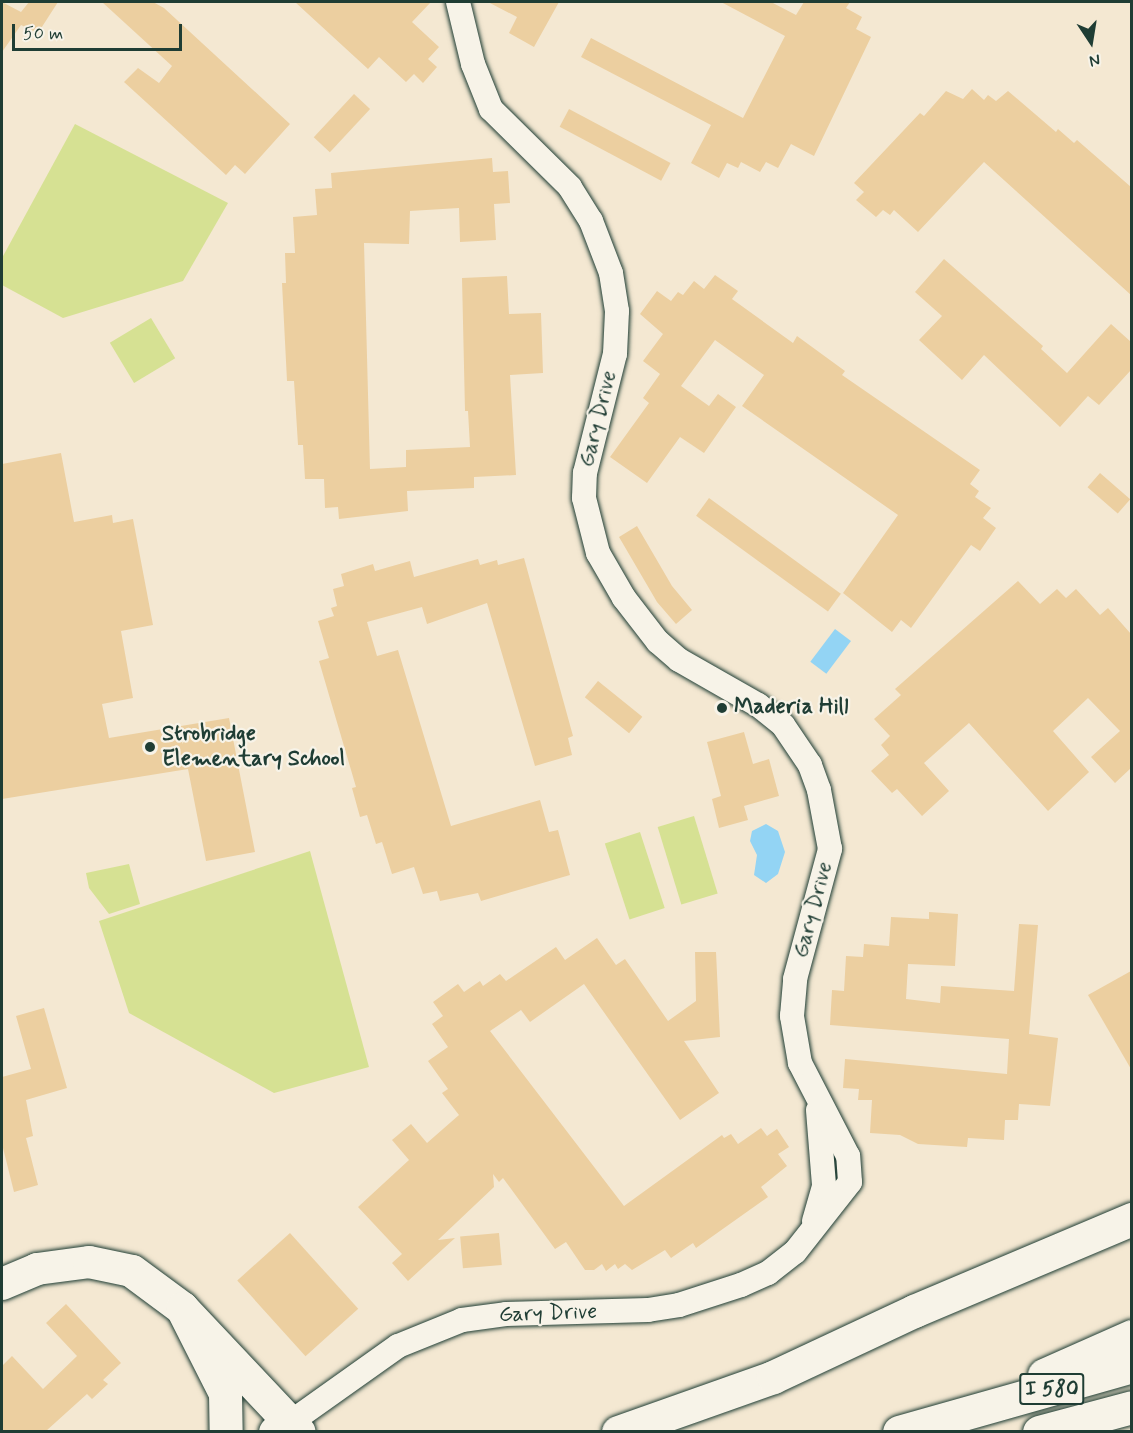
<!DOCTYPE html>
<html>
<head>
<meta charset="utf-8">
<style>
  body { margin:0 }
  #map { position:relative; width:1133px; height:1433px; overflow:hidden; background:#f4e8d2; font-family:Mynerve,sans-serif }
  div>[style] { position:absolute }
  .green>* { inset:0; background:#d6e193; transform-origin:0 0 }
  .water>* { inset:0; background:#93d4f4; transform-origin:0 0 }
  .building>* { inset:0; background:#eccfa0; transform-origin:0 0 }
  .roads { filter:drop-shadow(0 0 2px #1f3d34) drop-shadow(0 0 2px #1f3d34) }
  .minor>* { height:24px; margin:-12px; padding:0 12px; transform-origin:12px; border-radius:12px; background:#f7f3e8 }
  .tertiary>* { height:32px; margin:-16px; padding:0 16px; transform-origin:16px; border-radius:16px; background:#f7f3e8 }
  .secondary>* { height:33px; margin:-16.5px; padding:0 16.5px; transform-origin:16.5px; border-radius:16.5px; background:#f7f3e8 }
  .motorway>* { height:33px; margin:-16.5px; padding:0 16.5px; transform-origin:16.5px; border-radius:16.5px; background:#f7f3e8 }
  .dots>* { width:16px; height:16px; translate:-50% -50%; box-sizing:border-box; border:3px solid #f7f3e8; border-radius:50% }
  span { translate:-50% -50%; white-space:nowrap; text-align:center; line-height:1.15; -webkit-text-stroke:4.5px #f7f3e8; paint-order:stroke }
  .shield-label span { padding:2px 4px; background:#f7f3e8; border:2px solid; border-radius:4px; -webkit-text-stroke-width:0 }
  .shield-label { font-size:21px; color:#1f3d34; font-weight:700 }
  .street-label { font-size:22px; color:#1f3d34 }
  .poi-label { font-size:22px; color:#1f3d34; font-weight:700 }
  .left { translate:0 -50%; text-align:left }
  .frame { position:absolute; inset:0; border:3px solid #1f3d34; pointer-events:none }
  .north { position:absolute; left:1061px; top:12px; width:60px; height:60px; -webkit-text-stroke:4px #f7f3e8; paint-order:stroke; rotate:168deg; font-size:16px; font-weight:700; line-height:24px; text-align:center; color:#1f3d34 }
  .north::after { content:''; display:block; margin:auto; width:21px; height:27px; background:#1f3d34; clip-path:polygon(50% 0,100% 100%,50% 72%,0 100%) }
  .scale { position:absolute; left:12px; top:24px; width:170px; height:27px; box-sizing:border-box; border:3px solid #1f3d34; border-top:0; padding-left:8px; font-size:18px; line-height:21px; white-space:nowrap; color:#1f3d34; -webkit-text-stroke:4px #f7f3e8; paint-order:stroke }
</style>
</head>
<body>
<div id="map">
  <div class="green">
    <div style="clip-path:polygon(75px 124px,228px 203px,183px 281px,63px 318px,2px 285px,2px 258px)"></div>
    <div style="left:151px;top:318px;width:47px;height:48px;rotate:59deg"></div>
    <div style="left:694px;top:816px;width:81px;height:38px;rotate:73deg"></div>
    <div style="left:640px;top:832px;width:80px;height:37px;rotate:72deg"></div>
    <div style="clip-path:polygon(310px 851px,369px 1067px,274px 1093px,129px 1013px,99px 921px)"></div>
    <div style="clip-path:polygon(129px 864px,140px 904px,109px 914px,89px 888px,86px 873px)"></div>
  </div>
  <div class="water">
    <div style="left:835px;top:629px;width:20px;height:41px;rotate:37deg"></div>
    <div style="clip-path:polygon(766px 824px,778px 831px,785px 852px,778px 874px,766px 883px,754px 875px,757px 855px,750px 841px,752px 831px)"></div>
  </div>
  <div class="building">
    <div style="clip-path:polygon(2px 2px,21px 12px,29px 2px,58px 2px,38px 33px,21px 25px,2px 52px)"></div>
    <div style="clip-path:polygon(102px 2px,153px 2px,164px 8px,290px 124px,245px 174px,235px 165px,226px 175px,124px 82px,138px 68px,159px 83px,172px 66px)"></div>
    <div style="clip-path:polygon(295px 2px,431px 2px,412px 22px,439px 47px,428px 59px,437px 67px,423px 83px,414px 74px,406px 82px,379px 57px,368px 69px)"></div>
    <div style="clip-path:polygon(488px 2px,559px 2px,534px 47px,509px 33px,517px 17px)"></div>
    <div style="clip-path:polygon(721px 2px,771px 2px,796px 15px,804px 2px,850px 2px,846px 8px,862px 17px,856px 29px,871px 37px,814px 156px,791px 144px,778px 168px,766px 162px,760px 172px,741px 162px,738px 168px,727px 163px,719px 178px,691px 163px,711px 125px,581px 57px,591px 38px,743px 118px,785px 36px)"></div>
    <div style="clip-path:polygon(972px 89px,984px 100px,988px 95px,996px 101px,1008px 91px,1056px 132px,1058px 129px,1074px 143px,1077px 140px,1131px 187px,1131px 295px,984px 162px,918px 232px,894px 210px,890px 215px,883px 210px,876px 217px,856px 200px,864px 192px,854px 183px,920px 113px,924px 116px,946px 91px,963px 99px)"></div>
    <div style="left:354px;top:94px;width:22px;height:59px;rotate:43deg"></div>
    <div style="left:569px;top:109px;width:115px;height:20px;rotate:28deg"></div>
    <div style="clip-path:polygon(492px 158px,493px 172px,508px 171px,510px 203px,494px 204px,496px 240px,460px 242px,459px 208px,410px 211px,409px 244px,364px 243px,370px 469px,406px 467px,406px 450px,470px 447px,468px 411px,465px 411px,462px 278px,507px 276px,509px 314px,541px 313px,543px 373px,510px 375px,516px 475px,474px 477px,474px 488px,407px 491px,408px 511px,339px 519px,338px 507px,325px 508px,324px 479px,305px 479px,303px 445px,298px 445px,294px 381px,287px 381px,282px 283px,286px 283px,285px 253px,295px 253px,293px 217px,317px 215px,315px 189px,332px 188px,331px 173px)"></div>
    <div style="clip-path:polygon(944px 259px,1043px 346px,1041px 349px,1067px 373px,1111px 324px,1131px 342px,1131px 370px,1099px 405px,1088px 396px,1060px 427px,984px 355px,962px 380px,919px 340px,942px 316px,915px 292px)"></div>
    <div style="clip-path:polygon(715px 275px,738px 291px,732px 299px,793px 343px,797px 336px,845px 371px,842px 375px,980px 470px,970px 484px,979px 491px,975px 497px,991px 508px,983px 518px,996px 528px,980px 551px,971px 545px,911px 628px,901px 620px,892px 632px,843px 593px,898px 515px,742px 406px,764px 375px,715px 340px,681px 386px,709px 406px,718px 394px,736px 407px,704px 453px,680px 437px,647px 483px,610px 457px,649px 403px,643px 398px,660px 374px,643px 361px,663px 334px,640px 314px,657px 291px,671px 301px,678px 292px,683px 295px,694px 281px,704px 289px)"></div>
    <div style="clip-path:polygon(61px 453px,74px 522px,112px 515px,113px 523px,133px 519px,153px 625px,121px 631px,133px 698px,102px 704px,109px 738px,229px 718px,255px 852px,206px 861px,188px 769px,2px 799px,2px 464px)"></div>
    <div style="left:1100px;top:473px;width:40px;height:19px;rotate:41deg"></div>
    <div style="left:709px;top:498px;width:163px;height:22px;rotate:36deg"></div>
    <div style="clip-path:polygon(637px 526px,672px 586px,692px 610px,676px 624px,657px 602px,619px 537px)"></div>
    <div style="clip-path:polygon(524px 558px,573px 736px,568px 738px,572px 755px,535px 766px,487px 603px,427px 624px,422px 607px,367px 622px,377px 656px,398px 650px,451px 826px,540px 800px,549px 832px,558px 830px,570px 875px,481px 901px,478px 893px,440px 901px,437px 891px,423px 894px,414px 867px,392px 874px,382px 842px,376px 844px,367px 815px,360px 817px,352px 788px,356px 787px,319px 661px,329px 658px,318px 621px,334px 616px,331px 608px,337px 606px,333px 589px,344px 586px,341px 574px,373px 564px,375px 571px,410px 561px,414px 577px,478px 559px,480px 565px,497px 560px,498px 565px)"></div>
    <div style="clip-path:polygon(1018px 581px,1040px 604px,1057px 589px,1066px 598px,1076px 589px,1100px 615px,1108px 608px,1131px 634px,1131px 768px,1115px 783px,1091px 757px,1120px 731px,1088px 698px,1053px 731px,1089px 772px,1048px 811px,969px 723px,924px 763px,949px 791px,922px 816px,897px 789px,892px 793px,871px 771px,889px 755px,881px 745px,890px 736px,874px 719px,901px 695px,895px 689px)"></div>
    <div style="left:598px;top:681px;width:57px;height:21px;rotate:39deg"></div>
    <div style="clip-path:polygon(744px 732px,753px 764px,769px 759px,779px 796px,744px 806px,748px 820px,719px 828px,712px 799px,721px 796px,707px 742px)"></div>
    <div style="clip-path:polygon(929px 912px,958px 914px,955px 966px,908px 964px,906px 999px,940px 1003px,941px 986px,1014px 991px,1019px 924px,1038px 925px,1029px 1034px,1058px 1038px,1050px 1106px,1019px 1104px,1018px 1120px,1005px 1120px,1004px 1140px,968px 1138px,967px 1147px,918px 1144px,900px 1135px,870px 1133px,872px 1100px,858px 1100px,859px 1089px,843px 1088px,845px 1059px,1007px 1074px,1009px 1039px,830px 1025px,832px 990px,844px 991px,846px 956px,863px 957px,864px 944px,889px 946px,891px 917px,929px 919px)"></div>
    <div style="clip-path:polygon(597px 938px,616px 965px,625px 959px,668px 1021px,696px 1001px,695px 952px,716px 952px,720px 1037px,684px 1041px,719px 1093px,680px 1120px,584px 984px,530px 1022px,521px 1010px,490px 1031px,624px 1206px,722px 1135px,724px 1138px,731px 1134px,738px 1144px,761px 1128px,767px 1136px,777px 1129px,789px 1147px,778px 1154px,787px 1166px,761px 1187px,768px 1197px,696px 1248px,693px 1243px,671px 1258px,665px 1250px,632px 1270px,625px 1264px,618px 1269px,615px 1264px,606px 1271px,602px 1264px,594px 1270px,585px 1270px,566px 1242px,555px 1249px,503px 1178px,499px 1182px,493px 1174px,494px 1187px,438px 1240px,455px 1238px,408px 1281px,392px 1263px,402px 1254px,358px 1207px,409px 1160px,392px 1140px,411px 1124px,427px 1143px,459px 1115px,442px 1093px,448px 1089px,428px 1061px,448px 1047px,432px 1024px,443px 1016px,433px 1002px,458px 984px,464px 992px,480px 981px,483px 986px,500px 974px,506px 981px,556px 947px,565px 960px)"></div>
    <div style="clip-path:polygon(1131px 971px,1131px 1069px,1088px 995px)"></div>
    <div style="clip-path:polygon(44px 1008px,67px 1088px,26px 1100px,33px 1136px,26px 1138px,38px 1185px,14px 1192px,2px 1144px,2px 1077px,31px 1069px,16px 1016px)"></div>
    <div style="left:290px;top:1233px;width:102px;height:71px;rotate:48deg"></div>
    <div style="left:499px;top:1233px;width:32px;height:39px;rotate:85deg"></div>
    <div style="clip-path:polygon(66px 1304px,121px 1363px,103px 1380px,108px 1384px,92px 1399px,87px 1394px,46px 1431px,2px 1431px,2px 1366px,12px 1356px,43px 1389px,77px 1356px,46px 1323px)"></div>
  </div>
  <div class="roads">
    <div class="minor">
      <div style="left:814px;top:1221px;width:37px;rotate:-74deg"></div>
      <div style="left:824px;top:1185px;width:75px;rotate:-94.6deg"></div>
      <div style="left:291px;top:1422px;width:131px;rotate:-35.4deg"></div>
      <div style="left:398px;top:1346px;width:69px;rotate:-22.1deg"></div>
      <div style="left:462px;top:1320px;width:44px;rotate:-7.8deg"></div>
      <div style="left:506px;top:1314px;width:142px;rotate:-1.6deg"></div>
      <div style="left:648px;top:1310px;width:31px;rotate:-9deg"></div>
      <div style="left:679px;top:1305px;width:65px;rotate:-17.9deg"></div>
      <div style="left:741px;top:1285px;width:30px;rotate:-24deg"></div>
      <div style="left:768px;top:1273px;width:34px;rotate:-38deg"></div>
      <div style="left:795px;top:1252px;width:89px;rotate:-51.8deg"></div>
      <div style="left:850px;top:1182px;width:26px;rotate:-94deg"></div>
      <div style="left:848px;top:1156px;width:105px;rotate:-117.3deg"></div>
      <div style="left:800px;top:1063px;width:48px;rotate:-99.7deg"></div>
      <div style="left:792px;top:1016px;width:37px;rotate:-85deg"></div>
      <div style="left:795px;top:979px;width:135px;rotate:-74.9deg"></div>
      <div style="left:830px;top:849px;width:60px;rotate:-100.6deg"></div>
      <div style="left:819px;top:790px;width:27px;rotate:-110deg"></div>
      <div style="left:810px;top:765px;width:48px;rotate:-124deg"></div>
      <div style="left:783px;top:725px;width:32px;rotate:-141deg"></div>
      <div style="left:758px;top:705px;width:91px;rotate:-150.3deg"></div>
      <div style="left:679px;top:660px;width:28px;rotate:-139deg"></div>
      <div style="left:658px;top:642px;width:56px;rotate:-127.7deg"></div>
      <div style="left:624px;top:598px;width:52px;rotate:-120deg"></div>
      <div style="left:598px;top:553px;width:57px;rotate:-104.3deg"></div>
      <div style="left:584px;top:498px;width:25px;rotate:-88deg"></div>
      <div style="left:585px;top:473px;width:123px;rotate:-75.9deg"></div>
      <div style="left:615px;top:354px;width:43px;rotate:-87.3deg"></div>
      <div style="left:617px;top:311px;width:38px;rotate:-99deg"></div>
      <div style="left:611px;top:273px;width:56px;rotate:-111deg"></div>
      <div style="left:591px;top:221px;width:40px;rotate:-122deg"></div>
      <div style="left:570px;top:187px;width:111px;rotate:-135.4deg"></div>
      <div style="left:491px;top:109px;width:48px;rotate:-111.8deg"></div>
      <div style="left:473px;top:64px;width:64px;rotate:-103.6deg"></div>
    </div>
    <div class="tertiary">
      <div style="left:2px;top:1284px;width:38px;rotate:-23deg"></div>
      <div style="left:37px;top:1269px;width:52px;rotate:-7.7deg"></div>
      <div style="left:89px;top:1262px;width:44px;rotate:11.8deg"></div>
    </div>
    <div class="secondary">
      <div style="left:132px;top:1271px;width:62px;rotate:36.5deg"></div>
      <div style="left:182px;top:1308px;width:170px;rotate:46.7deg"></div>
    </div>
    <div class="motorway">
      <div style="left:182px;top:1308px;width:95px;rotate:63.2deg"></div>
      <div style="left:225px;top:1393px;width:39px;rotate:89deg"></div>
      <div style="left:1044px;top:1375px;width:96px;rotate:-23.9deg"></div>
      <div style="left:275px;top:1432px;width:19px;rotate:-32deg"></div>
      <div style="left:618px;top:1432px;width:164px;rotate:-19.5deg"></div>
      <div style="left:773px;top:1377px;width:156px;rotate:-25.1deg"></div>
      <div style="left:914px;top:1311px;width:237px;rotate:-22.9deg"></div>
      <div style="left:899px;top:1432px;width:242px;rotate:-15.8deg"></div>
      <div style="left:1039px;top:1432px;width:96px;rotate:-15deg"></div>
    </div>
  </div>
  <div class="dots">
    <div style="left:722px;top:708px;background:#1f3d34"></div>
    <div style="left:150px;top:747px;background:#1f3d34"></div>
  </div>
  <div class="shield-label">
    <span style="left:1052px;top:1389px">I 580</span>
  </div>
  <div class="street-label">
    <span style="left:599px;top:419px;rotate:-76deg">Gary Drive</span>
    <span style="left:814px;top:910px;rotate:-75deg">Gary Drive</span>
    <span style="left:548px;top:1314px;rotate:-2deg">Gary Drive</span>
  </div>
  <div class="poi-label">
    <span class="left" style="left:734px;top:708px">Maderia Hill</span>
    <span class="left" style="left:162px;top:747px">Strobridge<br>Elementary School</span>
  </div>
  <div class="frame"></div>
  <div class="north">N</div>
  <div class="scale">50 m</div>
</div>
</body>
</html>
